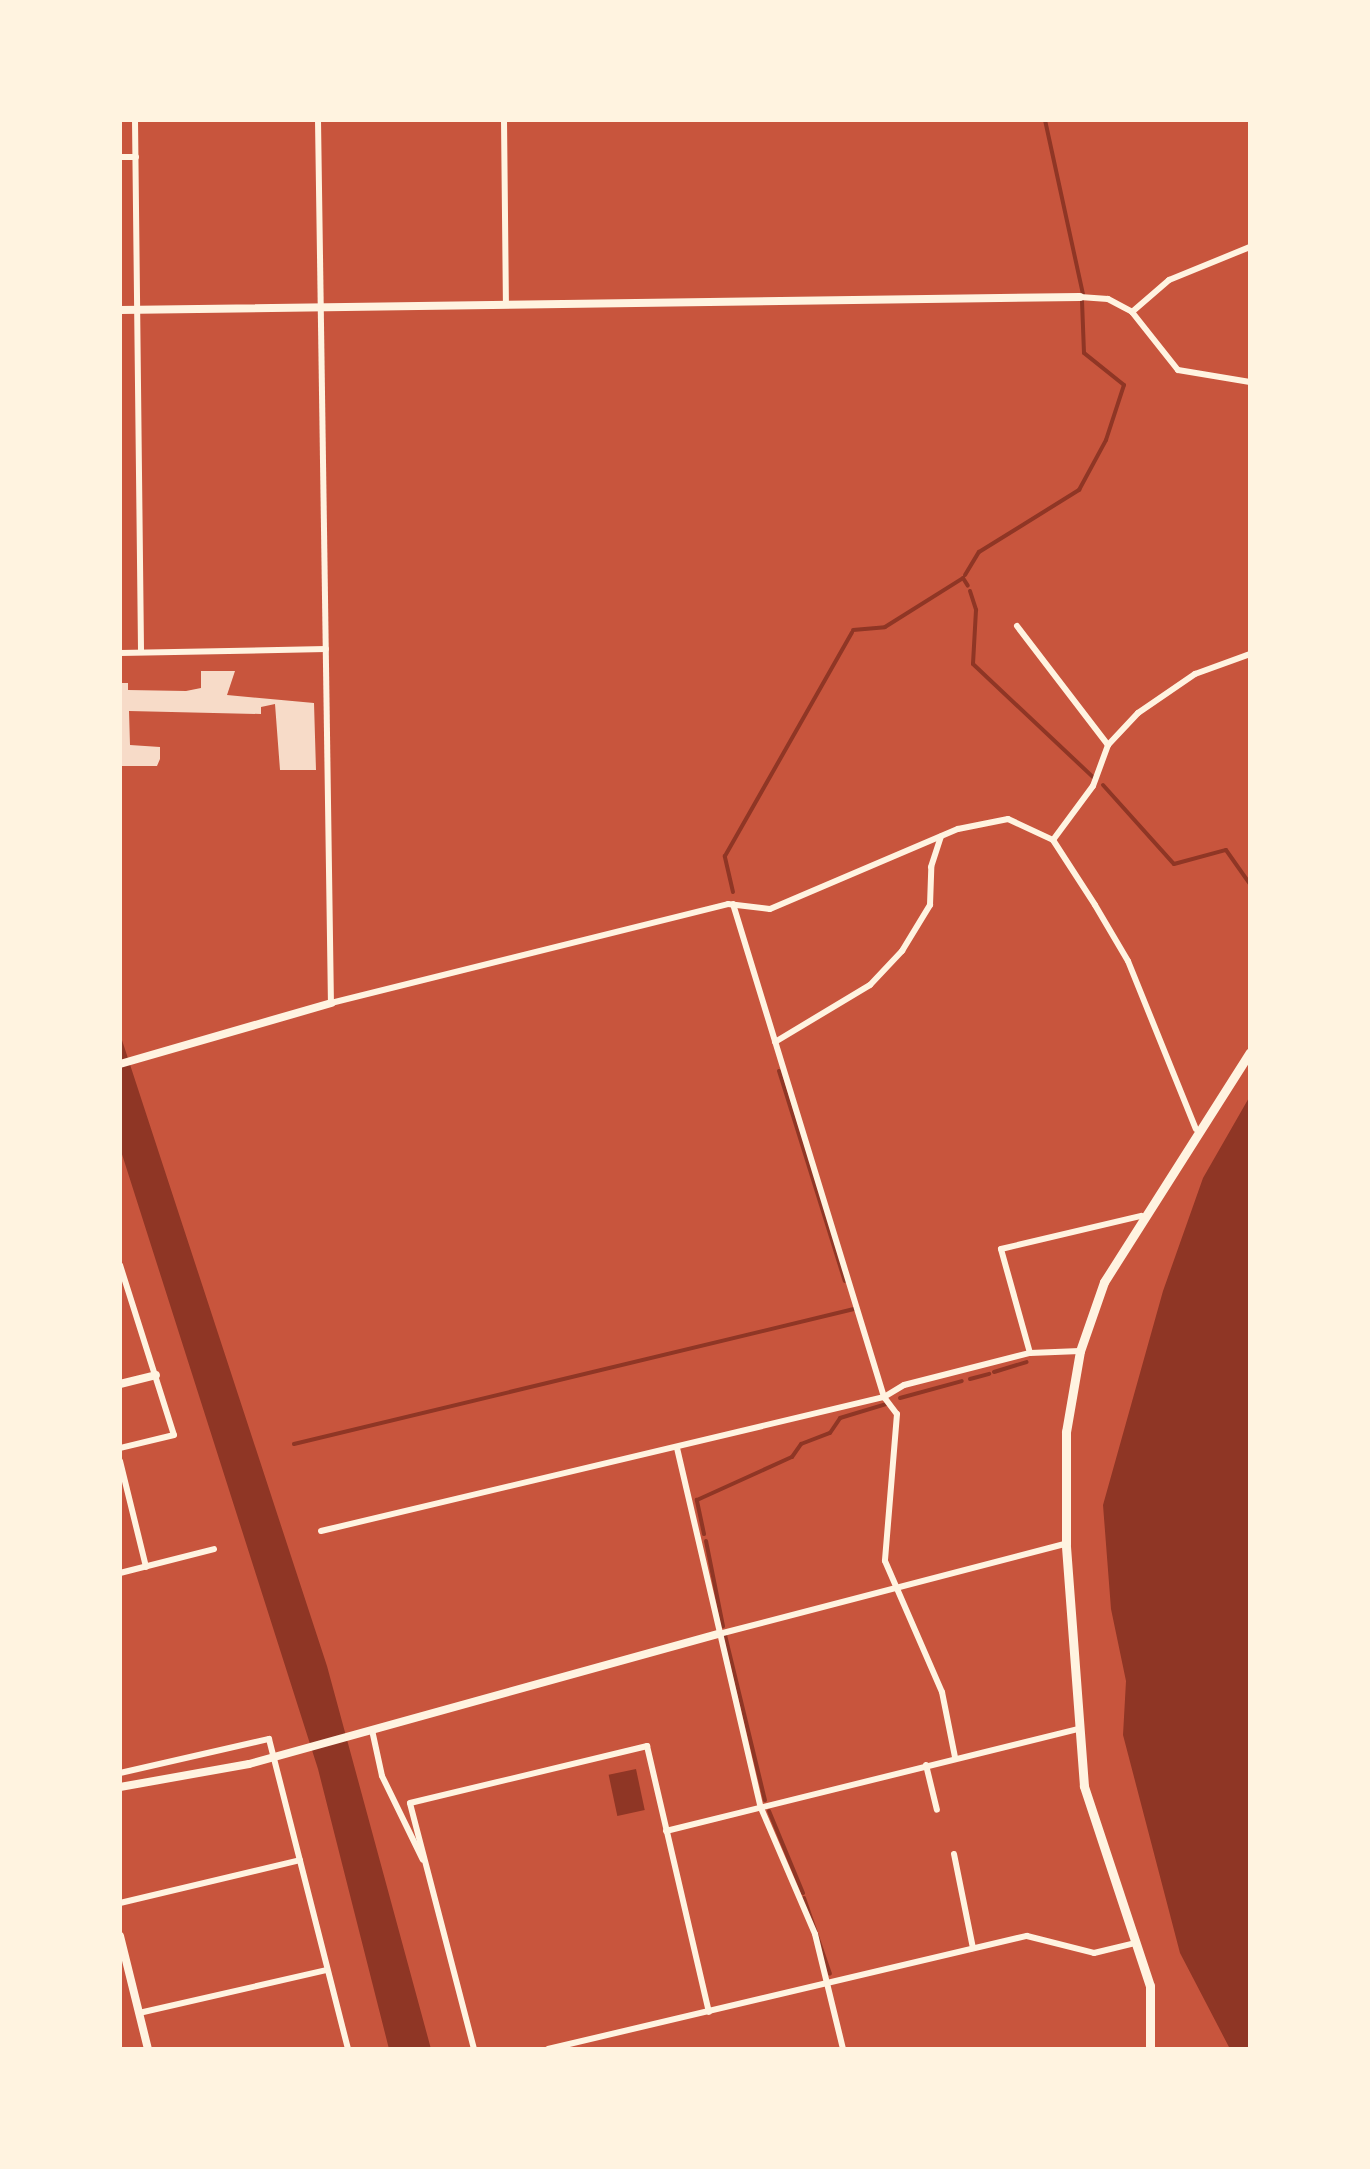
<!DOCTYPE html>
<html>
<head>
<meta charset="utf-8">
<style>
  body { margin:0 }
  #map { position:relative; width:1370px; height:2169px; overflow:hidden; background:#c8553d; font-family:"Work Sans",sans-serif }
  div>[style] { position:absolute }
  .water>* { inset:0; background:#8f3625; transform-origin:0 0 }
  .stream>* { height:4px; margin:-2px; padding:0 2px; transform-origin:2px; border-radius:2px; background:#8f3625 }
  .building>* { inset:0; background:#f7dbc8 }
  .minor>* { height:6px; margin:-3px; padding:0 3px; transform-origin:3px; border-radius:3px; background:#fff3e0 }
  .tertiary>* { height:8px; margin:-4px; padding:0 4px; transform-origin:4px; border-radius:4px; background:#fff3e0 }
  .secondary>* { height:9px; margin:-4.5px; padding:0 4.5px; transform-origin:4.5px; border-radius:4.5px; background:#fff3e0 }
  span { translate:-50% -50%; white-space:nowrap; text-align:center; line-height:1.15; -webkit-text-stroke:9px #fff3e0; paint-order:stroke }
  .frame { position:absolute; inset:0; border:122px solid #fff3e0; pointer-events:none }
</style>
</head>
<body>
<div id="map">
  <div class="water">
    <div style="clip-path:polygon(120px 1034px,327px 1666px,431px 2049px,389px 2049px,318px 1769px,120px 1148px)"></div>
    <div style="clip-path:polygon(1250px 1096px,1250px 2049px,1230px 2049px,1180px 1953px,1123px 1735px,1126px 1681px,1111px 1609px,1103px 1505px,1163px 1291px,1203px 1178px)"></div>
    <div style="left:636px;top:1769px;width:42px;height:28px;rotate:78deg"></div>
  </div>
  <div class="stream">
    <div style="left:1045px;top:120px;width:178px;rotate:77.7deg"></div>
    <div style="left:965px;top:575px;width:27px;rotate:-59deg"></div>
    <div style="left:979px;top:552px;width:118px;rotate:-31.8deg"></div>
    <div style="left:1079px;top:490px;width:57px;rotate:-61.6deg"></div>
    <div style="left:1106px;top:440px;width:58px;rotate:-71.9deg"></div>
    <div style="left:1124px;top:385px;width:51px;rotate:-141.3deg"></div>
    <div style="left:1084px;top:353px;width:53px;rotate:-92.2deg"></div>
    <div style="left:970px;top:591px;width:20px;rotate:72deg"></div>
    <div style="left:976px;top:610px;width:54px;rotate:93.2deg"></div>
    <div style="left:973px;top:664px;width:166px;rotate:43.3deg"></div>
    <div style="left:853px;top:630px;width:32px;rotate:-5deg"></div>
    <div style="left:885px;top:627px;width:92px;rotate:-32.1deg"></div>
    <div style="left:963px;top:578px;width:9px;rotate:58deg"></div>
    <div style="left:1103px;top:785px;width:106px;rotate:48.1deg"></div>
    <div style="left:1174px;top:864px;width:54px;rotate:-15.1deg"></div>
    <div style="left:1226px;top:850px;width:42px;rotate:54.8deg"></div>
    <div style="left:733px;top:892px;width:37px;rotate:-103deg"></div>
    <div style="left:725px;top:856px;width:257px;rotate:-60.4deg"></div>
    <div style="left:779px;top:1071px;width:220px;rotate:72.6deg"></div>
    <div style="left:994px;top:1372px;width:34px;rotate:-17deg"></div>
    <div style="left:970px;top:1379px;width:20px;rotate:-15deg"></div>
    <div style="left:900px;top:1398px;width:64px;rotate:-15.3deg"></div>
    <div style="left:294px;top:1444px;width:576px;rotate:-13.55deg"></div>
    <div style="left:704px;top:1534px;width:35px;rotate:-102deg"></div>
    <div style="left:697px;top:1500px;width:104px;rotate:-24.4deg"></div>
    <div style="left:792px;top:1457px;width:16px;rotate:-55deg"></div>
    <div style="left:801px;top:1444px;width:31px;rotate:-21deg"></div>
    <div style="left:830px;top:1433px;width:18px;rotate:-56deg"></div>
    <div style="left:840px;top:1418px;width:48px;rotate:-16.9deg"></div>
    <div style="left:706px;top:1541px;width:87px;rotate:78.7deg"></div>
    <div style="left:725px;top:1635px;width:170px;rotate:76.4deg"></div>
    <div style="left:769px;top:1811px;width:89px;rotate:67.5deg"></div>
    <div style="left:804px;top:1898px;width:80px;rotate:71.1deg"></div>
  </div>
  <div class="building">
    <div style="clip-path:polygon(201px 671px,235px 671px,227px 695px,314px 703px,316px 770px,280px 770px,275px 704px,261px 707px,261px 714px,129px 711px,130px 745px,160px 747px,160px 759px,157px 766px,120px 766px,120px 683px,128px 683px,128px 690px,186px 691px,201px 688px)"></div>
  </div>
  <div class="minor">
    <div style="left:135px;top:120px;width:532px;rotate:89.35deg"></div>
    <div style="left:318px;top:120px;width:883px;rotate:89.16deg"></div>
    <div style="left:331px;top:1003px;width:409px;rotate:-14deg"></div>
    <div style="left:728px;top:904px;width:42px;rotate:6.8deg"></div>
    <div style="left:770px;top:909px;width:204px;rotate:-23.1deg"></div>
    <div style="left:958px;top:829px;width:51px;rotate:-11.3deg"></div>
    <div style="left:1008px;top:819px;width:50px;rotate:25deg"></div>
    <div style="left:1053px;top:840px;width:77px;rotate:57.1deg"></div>
    <div style="left:1095px;top:905px;width:65px;rotate:59.5deg"></div>
    <div style="left:1128px;top:961px;width:181px;rotate:68deg"></div>
    <div style="left:504px;top:120px;width:185px;rotate:89.4deg"></div>
    <div style="left:120px;top:157px;width:16px"></div>
    <div style="left:1080px;top:297px;width:28px;rotate:4deg"></div>
    <div style="left:1108px;top:299px;width:27px;rotate:28deg"></div>
    <div style="left:1132px;top:312px;width:74px;rotate:51.6deg"></div>
    <div style="left:1178px;top:370px;width:73px;rotate:9.5deg"></div>
    <div style="left:1132px;top:312px;width:49px;rotate:-40.9deg"></div>
    <div style="left:1169px;top:280px;width:87px;rotate:-22.2deg"></div>
    <div style="left:1017px;top:626px;width:150px;rotate:52.6deg"></div>
    <div style="left:120px;top:653px;width:206px;rotate:-1.1deg"></div>
    <div style="left:1053px;top:840px;width:67px;rotate:-53.5deg"></div>
    <div style="left:1093px;top:786px;width:44px;rotate:-69.9deg"></div>
    <div style="left:1108px;top:745px;width:44px;rotate:-46.8deg"></div>
    <div style="left:1138px;top:713px;width:69px;rotate:-34.4deg"></div>
    <div style="left:1195px;top:674px;width:59px;rotate:-20deg"></div>
    <div style="left:733px;top:904px;width:516px;rotate:72.97deg"></div>
    <div style="left:884px;top:1397px;width:21px;rotate:53deg"></div>
    <div style="left:897px;top:1414px;width:147px;rotate:94.7deg"></div>
    <div style="left:885px;top:1561px;width:143px;rotate:66.5deg"></div>
    <div style="left:942px;top:1692px;width:66px;rotate:78.7deg"></div>
    <div style="left:775px;top:1042px;width:111px;rotate:-31deg"></div>
    <div style="left:870px;top:985px;width:47px;rotate:-46.7deg"></div>
    <div style="left:902px;top:951px;width:54px;rotate:-58.7deg"></div>
    <div style="left:930px;top:905px;width:38px;rotate:-88deg"></div>
    <div style="left:931px;top:867px;width:32px;rotate:-72deg"></div>
    <div style="left:120px;top:1265px;width:178px;rotate:72.4deg"></div>
    <div style="left:174px;top:1435px;width:56px;rotate:166.5deg"></div>
    <div style="left:1030px;top:1353px;width:108px;rotate:-105.6deg"></div>
    <div style="left:1001px;top:1249px;width:144px;rotate:-13.3deg"></div>
    <div style="left:677px;top:1448px;width:370px;rotate:76.9deg"></div>
    <div style="left:761px;top:1808px;width:137px;rotate:66.8deg"></div>
    <div style="left:815px;top:1934px;width:118px;rotate:76.3deg"></div>
    <div style="left:120px;top:1461px;width:109px;rotate:76.2deg"></div>
    <div style="left:321px;top:1531px;width:579px;rotate:-13.39deg"></div>
    <div style="left:884px;top:1397px;width:23px;rotate:-31deg"></div>
    <div style="left:904px;top:1385px;width:130px;rotate:-14.3deg"></div>
    <div style="left:1030px;top:1353px;width:50px;rotate:-2.3deg"></div>
    <div style="left:120px;top:1573px;width:97px;rotate:-14.3deg"></div>
    <div style="left:719px;top:1634px;width:358px;rotate:-14.6deg"></div>
    <div style="left:372px;top:1730px;width:47px;rotate:77.7deg"></div>
    <div style="left:382px;top:1776px;width:93px;rotate:64deg"></div>
    <div style="left:926px;top:1765px;width:46px;rotate:76.3deg"></div>
    <div style="left:120px;top:1773px;width:153px;rotate:-12.9deg"></div>
    <div style="left:269px;top:1739px;width:320px;rotate:75.7deg"></div>
    <div style="left:666px;top:1831px;width:424px;rotate:-13.9deg"></div>
    <div style="left:954px;top:1854px;width:96px;rotate:78.6deg"></div>
    <div style="left:120px;top:1903px;width:185px;rotate:-13.4deg"></div>
    <div style="left:139px;top:2013px;width:193px;rotate:-12.9deg"></div>
    <div style="left:474px;top:2049px;width:254px;rotate:-104.6deg"></div>
    <div style="left:410px;top:1803px;width:244px;rotate:-13.5deg"></div>
    <div style="left:647px;top:1746px;width:273px;rotate:76.9deg"></div>
    <div style="left:548px;top:2049px;width:492px;rotate:-13.3deg"></div>
    <div style="left:1027px;top:1936px;width:69px;rotate:14.2deg"></div>
    <div style="left:1094px;top:1953px;width:42px;rotate:-13.7deg"></div>
  </div>
  <div class="tertiary">
    <div style="left:120px;top:310px;width:960px;rotate:-0.78deg"></div>
    <div style="left:120px;top:1064px;width:220px;rotate:-16.1deg"></div>
    <div style="left:120px;top:1384px;width:37px;rotate:-14deg"></div>
    <div style="left:120px;top:1787px;width:131px;rotate:-10.1deg"></div>
    <div style="left:249px;top:1764px;width:488px;rotate:-15.5deg"></div>
    <div style="left:120px;top:1936px;width:116px;rotate:76.1deg"></div>
  </div>
  <div class="secondary">
    <div style="left:1150px;top:2049px;width:63px;rotate:-90deg"></div>
    <div style="left:1150px;top:1986px;width:211px;rotate:-108.3deg"></div>
    <div style="left:1084px;top:1786px;width:243px;rotate:-94.3deg"></div>
    <div style="left:1066px;top:1544px;width:112px;rotate:-90deg"></div>
    <div style="left:1066px;top:1432px;width:82px;rotate:-80.2deg"></div>
    <div style="left:1080px;top:1351px;width:73px;rotate:-70.8deg"></div>
    <div style="left:1104px;top:1282px;width:272px;rotate:-57.6deg"></div>
  </div>
  <div class="frame"></div>
</div>
</body>
</html>
